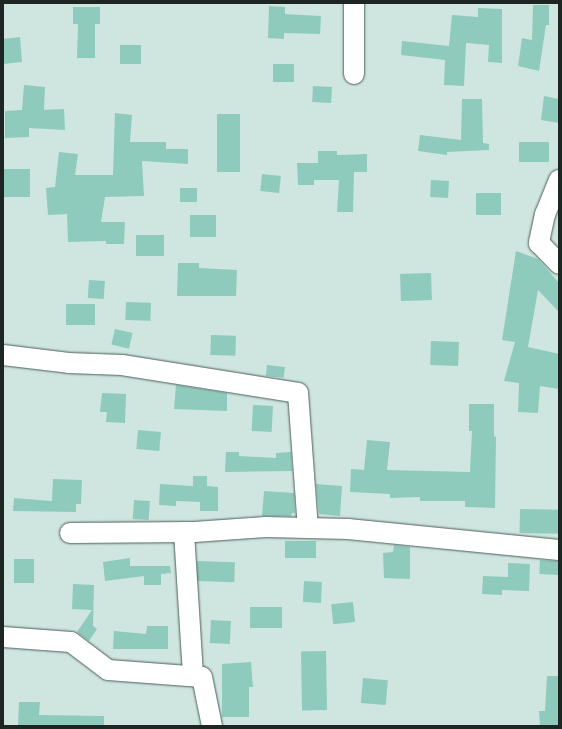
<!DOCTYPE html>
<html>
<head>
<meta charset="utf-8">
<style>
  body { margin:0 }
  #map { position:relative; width:562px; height:729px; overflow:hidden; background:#cfe5df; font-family:Cabin,sans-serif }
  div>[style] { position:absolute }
  .building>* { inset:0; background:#8fcbbc; transform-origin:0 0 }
  .roads { filter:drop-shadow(0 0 1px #4a5e59) drop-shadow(0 0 1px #4a5e59) }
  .minor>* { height:20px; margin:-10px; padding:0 10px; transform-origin:10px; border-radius:10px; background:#fff }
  span { translate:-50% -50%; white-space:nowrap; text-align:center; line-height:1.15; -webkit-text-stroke:4px #fff; paint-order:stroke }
  .frame { position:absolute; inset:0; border:4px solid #1d2623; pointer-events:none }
</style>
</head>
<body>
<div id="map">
  <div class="building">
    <div style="clip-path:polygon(533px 5px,549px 5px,549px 25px,546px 25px,539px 71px,518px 66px,522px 38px,532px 40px)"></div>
    <div style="clip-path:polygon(269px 6px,285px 7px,285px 14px,321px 16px,320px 34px,284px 33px,284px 39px,268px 38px)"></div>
    <div style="clip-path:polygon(73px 7px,100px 7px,100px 24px,95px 24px,95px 58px,77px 58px,78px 24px,73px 24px)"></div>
    <div style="clip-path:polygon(478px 8px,502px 9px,502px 63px,488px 62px,489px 45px,466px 43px,464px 86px,444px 85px,445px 60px,401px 55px,402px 41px,449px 46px,452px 15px,478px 17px)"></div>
    <div style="clip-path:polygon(20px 37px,22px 62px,3px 64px,3px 39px)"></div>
    <div style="left:120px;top:45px;width:21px;height:19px"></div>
    <div style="left:273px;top:64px;width:21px;height:18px"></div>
    <div style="clip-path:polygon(24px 85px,45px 87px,44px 110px,64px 109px,65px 130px,29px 128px,29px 137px,5px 138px,5px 111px,22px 110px)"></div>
    <div style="left:313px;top:86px;width:19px;height:16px;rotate:3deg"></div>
    <div style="clip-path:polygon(544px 96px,559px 99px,559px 123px,541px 120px)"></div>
    <div style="clip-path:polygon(462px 99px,482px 99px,483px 143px,489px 144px,489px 150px,447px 152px,447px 155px,418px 151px,420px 135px,461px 140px)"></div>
    <div style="clip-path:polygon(115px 113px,132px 115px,130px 142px,166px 142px,166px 149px,188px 149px,188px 164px,142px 161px,144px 196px,105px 197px,101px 222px,125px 222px,124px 244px,106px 244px,106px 241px,68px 242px,67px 214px,48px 215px,46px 188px,55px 187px,59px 152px,78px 154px,75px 175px,113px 175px)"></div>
    <div style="left:217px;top:114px;width:23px;height:58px"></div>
    <div style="left:519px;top:142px;width:30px;height:20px"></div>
    <div style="clip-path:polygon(318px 151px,337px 151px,337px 155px,367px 154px,367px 172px,354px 172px,353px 212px,337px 212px,339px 180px,314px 180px,314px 185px,298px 185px,297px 163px,318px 163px)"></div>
    <div style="left:3px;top:169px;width:27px;height:28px"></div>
    <div style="left:262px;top:174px;width:19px;height:17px;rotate:6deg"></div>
    <div style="left:431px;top:180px;width:18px;height:17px;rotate:3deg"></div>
    <div style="left:197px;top:188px;width:14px;height:17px;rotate:90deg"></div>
    <div style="left:476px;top:193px;width:25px;height:22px"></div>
    <div style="left:190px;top:215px;width:26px;height:22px"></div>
    <div style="left:136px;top:235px;width:28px;height:21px"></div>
    <div style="clip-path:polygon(516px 251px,538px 259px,559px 283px,559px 312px,538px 290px,528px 347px,559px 354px,559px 389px,540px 386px,538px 413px,518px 412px,519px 383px,504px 381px,515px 342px,502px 340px)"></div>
    <div style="clip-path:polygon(178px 263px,199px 263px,199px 268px,237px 270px,236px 296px,177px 296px)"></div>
    <div style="left:431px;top:273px;width:27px;height:31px;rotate:88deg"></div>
    <div style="left:89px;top:280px;width:16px;height:18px;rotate:4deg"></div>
    <div style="left:126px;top:302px;width:25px;height:18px;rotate:2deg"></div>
    <div style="left:95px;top:304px;width:21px;height:29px;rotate:90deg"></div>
    <div style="left:115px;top:329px;width:18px;height:16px;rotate:13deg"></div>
    <div style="left:211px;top:335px;width:25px;height:20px;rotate:2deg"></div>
    <div style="left:431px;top:341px;width:28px;height:24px;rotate:2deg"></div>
    <div style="left:267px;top:365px;width:18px;height:11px;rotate:6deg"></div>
    <div style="clip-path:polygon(176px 385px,227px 393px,227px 411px,174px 409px)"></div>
    <div style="clip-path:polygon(102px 393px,126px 394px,125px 423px,106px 422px,107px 412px,100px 412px)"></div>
    <div style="clip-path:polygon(469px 404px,494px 404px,494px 436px,496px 437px,495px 508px,465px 507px,465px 501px,420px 501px,420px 497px,390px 498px,390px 494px,350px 492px,351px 469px,364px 470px,367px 440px,390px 442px,387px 470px,470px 472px,472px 431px,469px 431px)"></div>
    <div style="left:253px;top:405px;width:20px;height:26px;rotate:3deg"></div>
    <div style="left:138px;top:430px;width:23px;height:19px;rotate:5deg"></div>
    <div style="clip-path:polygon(226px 452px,239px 452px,239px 456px,276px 458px,276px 453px,291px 452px,292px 471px,225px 472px)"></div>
    <div style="clip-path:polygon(193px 476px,207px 476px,207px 486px,218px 487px,218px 511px,200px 511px,200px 502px,176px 501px,176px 506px,159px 505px,160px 484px,193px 486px)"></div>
    <div style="clip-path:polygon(53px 479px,82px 480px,81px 504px,76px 504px,76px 512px,13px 511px,14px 498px,52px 501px)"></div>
    <div style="clip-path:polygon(316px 484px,342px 486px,340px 516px,319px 514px)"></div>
    <div style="clip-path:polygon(264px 491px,294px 493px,295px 513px,292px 513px,291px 516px,262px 516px)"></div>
    <div style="left:134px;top:500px;width:16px;height:19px;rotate:4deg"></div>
    <div style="left:520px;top:509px;width:39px;height:24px;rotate:1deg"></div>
    <div style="left:316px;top:541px;width:17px;height:31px;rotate:90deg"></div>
    <div style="clip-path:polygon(394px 545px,410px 547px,410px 579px,384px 578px,383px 553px,393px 552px)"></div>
    <div style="clip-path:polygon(130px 558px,130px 566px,170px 566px,171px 573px,161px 574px,161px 585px,144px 585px,144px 576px,105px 581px,103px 562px)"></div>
    <div style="left:14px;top:559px;width:20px;height:24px"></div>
    <div style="left:540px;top:560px;width:19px;height:14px;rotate:3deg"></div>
    <div style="left:197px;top:561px;width:38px;height:20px;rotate:2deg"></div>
    <div style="clip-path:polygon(508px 563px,530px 564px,529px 591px,502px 590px,502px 595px,482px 594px,483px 576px,508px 577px)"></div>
    <div style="left:304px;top:581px;width:18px;height:21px;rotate:3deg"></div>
    <div style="clip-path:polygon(73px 584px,94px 585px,93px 626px,97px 629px,89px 641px,77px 632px,92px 610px,72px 609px)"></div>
    <div style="left:353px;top:602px;width:20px;height:22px;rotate:84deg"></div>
    <div style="left:250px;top:607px;width:32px;height:21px"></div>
    <div style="left:211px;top:620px;width:20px;height:23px;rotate:3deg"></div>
    <div style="clip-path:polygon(147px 626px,168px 626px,168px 649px,113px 649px,114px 631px,146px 634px)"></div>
    <div style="left:326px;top:651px;width:59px;height:25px;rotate:89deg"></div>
    <div style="clip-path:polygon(251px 662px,253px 687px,249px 687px,249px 717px,222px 717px,222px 664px)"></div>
    <div style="clip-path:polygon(547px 676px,559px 676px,559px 726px,540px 726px,539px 711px,545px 711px)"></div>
    <div style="left:363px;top:678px;width:25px;height:25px;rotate:5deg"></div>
    <div style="clip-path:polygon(19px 702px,40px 702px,39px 715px,104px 716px,104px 726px,18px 726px)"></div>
  </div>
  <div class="roads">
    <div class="minor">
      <div style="left:354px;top:74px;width:71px;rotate:-90deg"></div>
      <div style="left:559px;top:180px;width:37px;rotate:112deg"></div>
      <div style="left:545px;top:214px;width:30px;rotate:102deg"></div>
      <div style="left:539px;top:243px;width:29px;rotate:46deg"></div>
      <div style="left:3px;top:355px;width:66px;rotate:6.9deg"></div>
      <div style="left:69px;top:363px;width:53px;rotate:2.2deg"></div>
      <div style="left:122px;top:365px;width:178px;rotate:9deg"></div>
      <div style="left:298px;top:393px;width:135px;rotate:85.8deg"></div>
      <div style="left:184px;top:532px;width:144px;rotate:86.4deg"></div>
      <div style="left:70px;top:533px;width:124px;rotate:-0.5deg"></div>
      <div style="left:194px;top:532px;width:72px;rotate:-4deg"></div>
      <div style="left:266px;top:527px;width:82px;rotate:1.4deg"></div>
      <div style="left:348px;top:529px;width:212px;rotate:5.7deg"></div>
      <div style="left:3px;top:637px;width:68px;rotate:4.2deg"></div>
      <div style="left:71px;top:642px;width:46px;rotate:37.1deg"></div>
      <div style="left:108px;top:670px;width:94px;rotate:4.3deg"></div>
      <div style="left:202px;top:677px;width:50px;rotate:78.5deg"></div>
    </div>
  </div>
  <div class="frame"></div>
</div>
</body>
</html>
